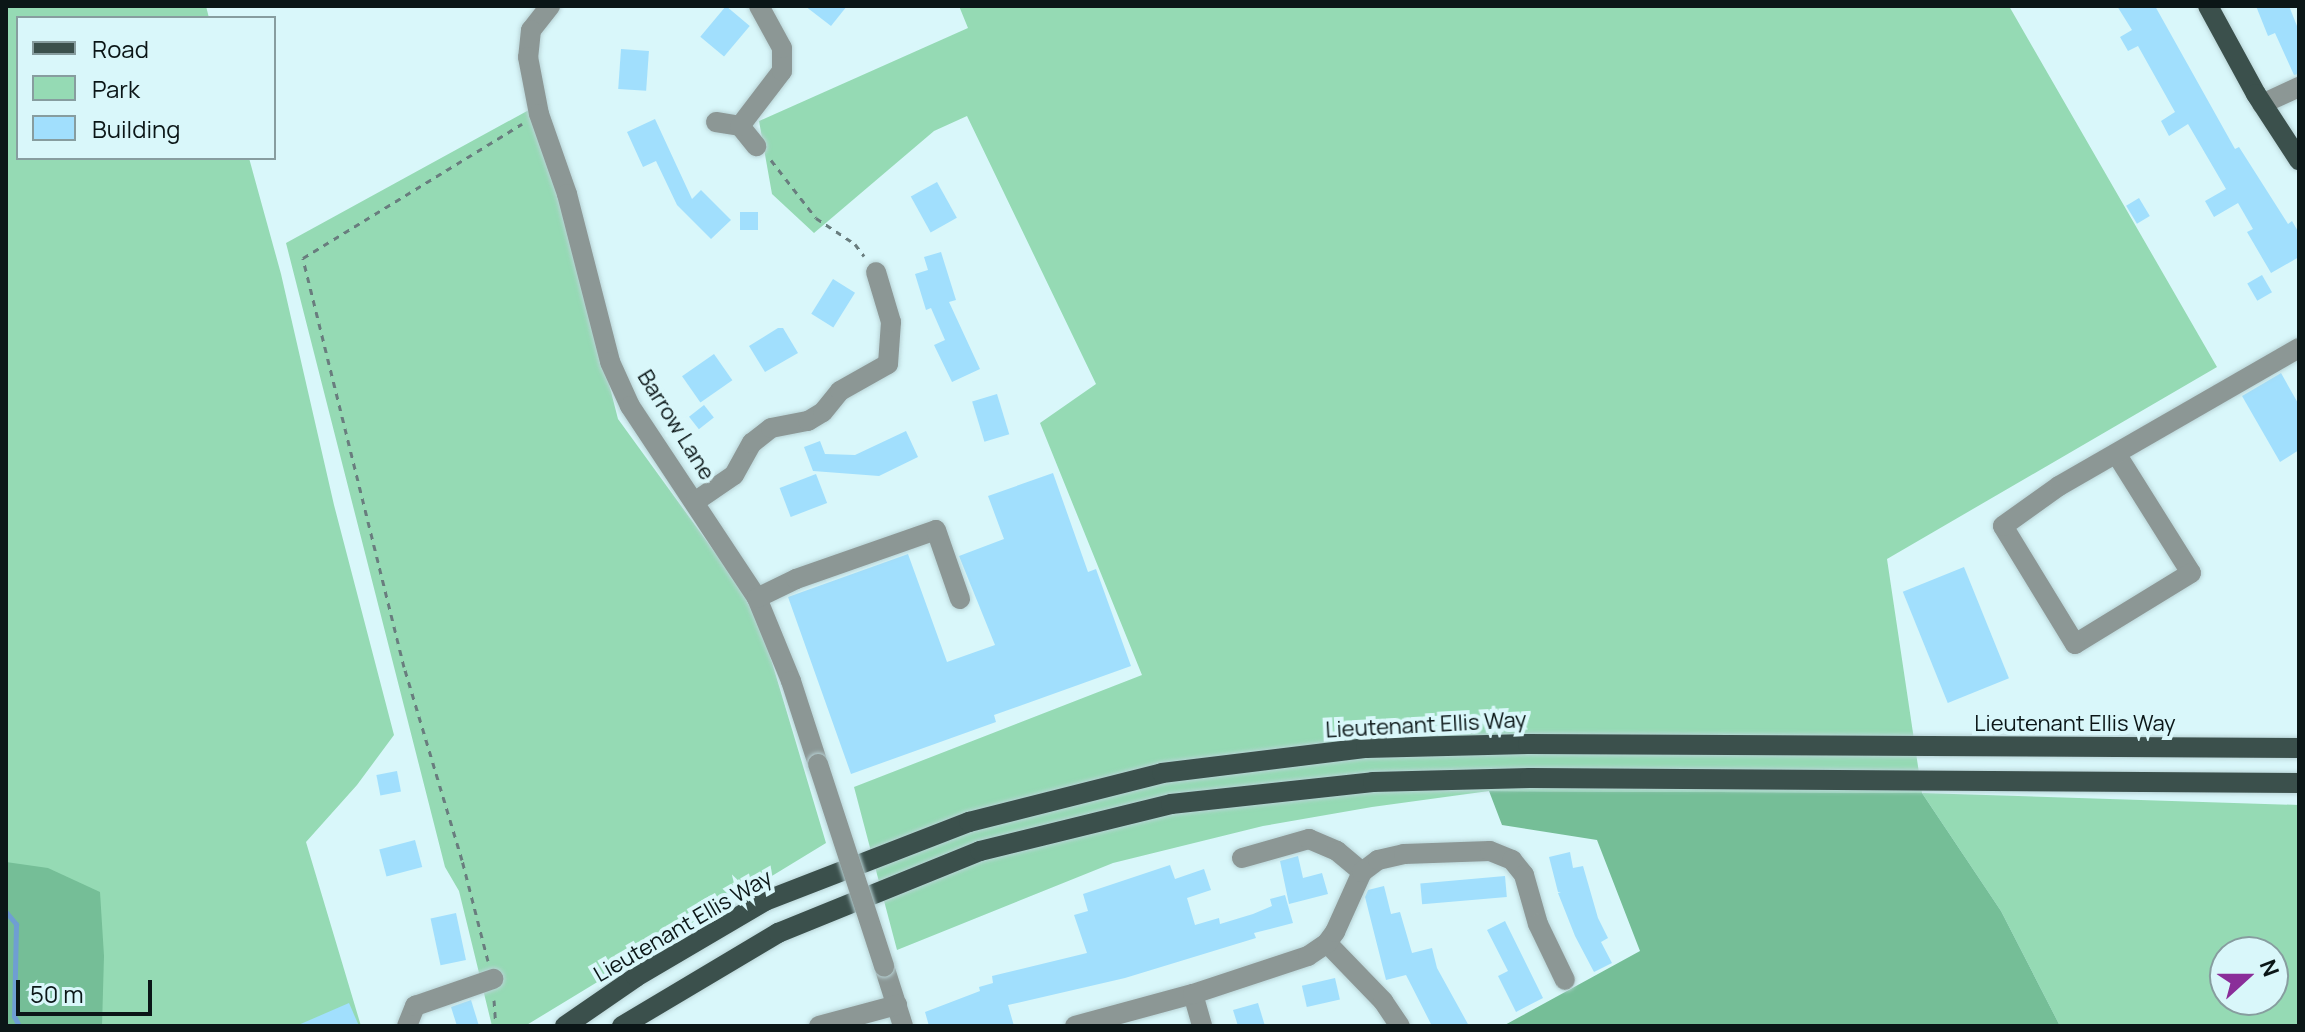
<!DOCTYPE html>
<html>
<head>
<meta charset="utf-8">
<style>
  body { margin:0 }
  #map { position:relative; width:2305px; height:1032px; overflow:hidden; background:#d9f7fa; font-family:Manrope,sans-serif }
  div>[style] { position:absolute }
  .green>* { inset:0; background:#95dab4 }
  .forest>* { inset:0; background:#75be97 }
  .stream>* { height:5px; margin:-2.5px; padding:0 2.5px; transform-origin:2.5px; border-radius:2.5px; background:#6f9ed3 }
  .building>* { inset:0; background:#a1dffd; transform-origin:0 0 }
  .path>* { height:3px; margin-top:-1.5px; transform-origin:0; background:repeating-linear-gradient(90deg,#697d7e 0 6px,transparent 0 12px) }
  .roads { filter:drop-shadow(0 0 2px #b8d3d6) drop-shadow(0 0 2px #b8d3d6) }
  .minor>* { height:20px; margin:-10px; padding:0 10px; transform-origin:10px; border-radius:10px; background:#8c9795 }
  .major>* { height:20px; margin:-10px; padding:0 10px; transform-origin:10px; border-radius:10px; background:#3b504c }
  .bridges { filter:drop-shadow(0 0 2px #b8d3d6) drop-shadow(0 0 2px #b8d3d6) }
  .minor-bridge>* { height:20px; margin:-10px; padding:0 10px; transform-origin:10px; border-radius:10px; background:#8c9795 }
  span { translate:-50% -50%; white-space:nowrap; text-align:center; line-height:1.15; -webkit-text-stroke:8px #d9f7fa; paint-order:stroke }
  .street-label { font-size:22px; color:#0b1617 }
  .frame { position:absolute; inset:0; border:8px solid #0b1617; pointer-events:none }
  .legend { position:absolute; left:16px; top:16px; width:260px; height:144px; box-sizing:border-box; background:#d9f7fa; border:2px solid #879d9f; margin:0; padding:10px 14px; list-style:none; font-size:24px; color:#0b1617 }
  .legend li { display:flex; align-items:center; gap:16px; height:40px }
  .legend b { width:40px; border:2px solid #879d9f }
  .north { position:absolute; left:2209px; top:936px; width:80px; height:80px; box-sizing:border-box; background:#d9f7fa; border:2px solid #879d9f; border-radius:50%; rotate:69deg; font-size:22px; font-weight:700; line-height:32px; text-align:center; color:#0b1617 }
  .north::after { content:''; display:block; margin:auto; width:28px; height:36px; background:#8a2e99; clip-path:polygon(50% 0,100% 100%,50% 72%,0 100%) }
  .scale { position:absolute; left:16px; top:980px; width:136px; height:36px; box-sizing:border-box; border:4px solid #0b1617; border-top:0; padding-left:10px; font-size:24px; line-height:28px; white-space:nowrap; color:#0b1617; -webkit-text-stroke:6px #d9f7fa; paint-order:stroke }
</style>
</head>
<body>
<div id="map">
  <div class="green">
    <div style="clip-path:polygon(6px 6px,206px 6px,209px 18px,18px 18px,18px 158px,249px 158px,281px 274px,334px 505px,394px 735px,357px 785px,306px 842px,361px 1026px,6px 1026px)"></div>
    <div style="clip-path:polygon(evenodd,959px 6px,2009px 6px,2217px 367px,1887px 559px,1922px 793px,2299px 805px,2299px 1026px,2060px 1026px,2001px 911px,1922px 793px,1489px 791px,1372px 807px,1263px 826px,1113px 863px,897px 950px,854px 787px,1142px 675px,1040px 423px,1096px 384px,967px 116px,934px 131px,814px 233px,772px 194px,759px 121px,968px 28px,959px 6px,2225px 952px,2273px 952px,2273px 1000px,2225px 1000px,2225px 952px)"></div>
    <div style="clip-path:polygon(538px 105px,618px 419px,756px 609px,826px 843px,525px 1026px,492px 1026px,459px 891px,445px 867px,286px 243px)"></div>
  </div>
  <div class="forest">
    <div style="clip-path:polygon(1489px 791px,1922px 793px,2001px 911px,2060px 1026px,1503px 1026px,1640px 951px,1597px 840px,1502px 825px)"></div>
    <div style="clip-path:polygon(6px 862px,48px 868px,100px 892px,104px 956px,102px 1026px,6px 1026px)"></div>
  </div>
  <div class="stream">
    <div style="left:6px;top:912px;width:16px;rotate:50deg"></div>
    <div style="left:16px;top:924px;width:92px;rotate:91.2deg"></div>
    <div style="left:14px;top:1016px;width:11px;rotate:63deg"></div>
  </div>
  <div class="building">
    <div style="left:726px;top:6px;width:31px;height:40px;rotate:40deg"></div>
    <div style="clip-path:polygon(805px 6px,847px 6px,831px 26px)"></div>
    <div style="clip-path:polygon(2117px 6px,2155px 6px,2235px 149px,2239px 147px,2288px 224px,2292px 221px,2299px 233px,2299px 257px,2271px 273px,2247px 232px,2253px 229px,2238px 203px,2214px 217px,2205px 201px,2226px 189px,2188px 124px,2169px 136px,2161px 121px,2175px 112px,2138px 46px,2128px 51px,2120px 37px,2132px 30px)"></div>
    <div style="clip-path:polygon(2256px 6px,2289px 6px,2299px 31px,2299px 74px,2294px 75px,2275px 33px,2268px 36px)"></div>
    <div style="left:621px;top:49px;width:28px;height:40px;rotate:4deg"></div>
    <div style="clip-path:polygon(655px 119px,692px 199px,701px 190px,731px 220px,711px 239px,677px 205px,656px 161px,643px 167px,627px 132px)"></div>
    <div style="left:937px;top:182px;width:41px;height:30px;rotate:61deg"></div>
    <div style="left:2139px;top:198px;width:21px;height:15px;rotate:59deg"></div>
    <div style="left:758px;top:212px;width:18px;height:18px;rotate:90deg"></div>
    <div style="clip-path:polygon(941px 252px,956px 300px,949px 302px,980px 369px,952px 382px,934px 345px,945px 340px,931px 308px,926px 310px,915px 274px,928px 270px,924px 257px)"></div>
    <div style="left:2262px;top:275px;width:20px;height:17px;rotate:60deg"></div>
    <div style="left:833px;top:279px;width:26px;height:41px;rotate:32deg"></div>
    <div style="clip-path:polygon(778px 328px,783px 328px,798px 353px,765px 372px,749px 346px)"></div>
    <div style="left:714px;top:354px;width:32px;height:39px;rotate:55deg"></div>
    <div style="clip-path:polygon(2281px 373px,2299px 405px,2299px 450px,2280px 462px,2242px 396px)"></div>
    <div style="left:997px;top:394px;width:42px;height:26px;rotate:73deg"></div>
    <div style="left:704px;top:405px;width:16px;height:19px;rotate:52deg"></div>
    <div style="clip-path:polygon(906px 431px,918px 457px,879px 476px,813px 471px,804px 447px,820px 441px,825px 454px,855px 455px)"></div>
    <div style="clip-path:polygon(1053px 473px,1088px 572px,1096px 569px,1131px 666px,994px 715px,996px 722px,851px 774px,788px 597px,908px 554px,947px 662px,995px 645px,959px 556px,1004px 539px,988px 496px)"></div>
    <div style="left:816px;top:474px;width:31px;height:39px;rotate:69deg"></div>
    <div style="left:1964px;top:567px;width:120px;height:66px;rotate:68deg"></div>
    <div style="left:397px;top:771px;width:21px;height:21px;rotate:79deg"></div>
    <div style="left:415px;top:840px;width:28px;height:37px;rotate:75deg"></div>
    <div style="clip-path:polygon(1570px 852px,1573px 868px,1583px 866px,1598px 918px,1608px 938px,1601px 942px,1612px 963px,1594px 972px,1575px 936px,1558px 893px,1561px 892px,1558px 892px,1549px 857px)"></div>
    <div style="clip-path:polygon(1298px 856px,1303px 878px,1322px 873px,1328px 894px,1289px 904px,1280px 861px)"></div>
    <div style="clip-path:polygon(1170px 865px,1175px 879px,1204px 869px,1211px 890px,1187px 898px,1195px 925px,1219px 918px,1220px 924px,1253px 914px,1272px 906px,1270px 899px,1285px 895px,1293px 923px,1254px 933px,1256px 938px,1125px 978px,1008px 1005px,1014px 1026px,929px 1026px,925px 1012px,980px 991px,979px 987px,993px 983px,992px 976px,1087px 953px,1074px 915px,1088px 911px,1083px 894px)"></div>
    <div style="left:1505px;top:876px;width:21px;height:85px;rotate:85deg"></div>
    <div style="clip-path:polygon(1384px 886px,1391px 914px,1400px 912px,1412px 953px,1432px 948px,1437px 968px,1469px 1026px,1432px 1026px,1406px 975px,1386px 980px,1365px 897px,1368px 890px)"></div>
    <div style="left:456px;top:913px;width:48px;height:26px;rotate:78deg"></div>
    <div style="clip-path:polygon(1505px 921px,1543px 998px,1516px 1012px,1498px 976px,1508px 971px,1487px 930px)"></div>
    <div style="left:1335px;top:978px;width:22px;height:34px;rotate:77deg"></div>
    <div style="clip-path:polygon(471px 1000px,479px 1026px,457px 1026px,451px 1007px)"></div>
    <div style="clip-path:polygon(349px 1003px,359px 1026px,296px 1026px)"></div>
    <div style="clip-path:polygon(1258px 1003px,1265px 1026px,1238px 1026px,1233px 1010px)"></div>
  </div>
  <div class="path">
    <div style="left:771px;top:160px;width:73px;rotate:52.2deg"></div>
    <div style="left:816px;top:218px;width:47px;rotate:33.7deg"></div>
    <div style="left:855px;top:244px;width:15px;rotate:53deg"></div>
    <div style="left:488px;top:961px;width:104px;rotate:-104.4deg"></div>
    <div style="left:462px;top:860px;width:202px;rotate:-106.7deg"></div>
    <div style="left:404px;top:667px;width:421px;rotate:-103.9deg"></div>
    <div style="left:303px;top:258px;width:257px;rotate:-31.5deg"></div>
    <div style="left:494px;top:1000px;width:26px;rotate:86deg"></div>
  </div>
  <div class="roads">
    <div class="minor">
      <div style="left:550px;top:6px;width:31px;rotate:128deg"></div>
      <div style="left:531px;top:30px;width:27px;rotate:96deg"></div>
      <div style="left:528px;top:57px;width:58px;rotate:79.1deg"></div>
      <div style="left:539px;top:114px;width:85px;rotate:70.7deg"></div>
      <div style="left:567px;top:194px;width:173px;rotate:75.6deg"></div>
      <div style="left:610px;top:362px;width:48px;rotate:65.6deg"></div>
      <div style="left:630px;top:406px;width:230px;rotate:56.5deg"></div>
      <div style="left:757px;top:598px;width:90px;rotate:67.7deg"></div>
      <div style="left:791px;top:681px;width:87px;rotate:72deg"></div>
      <div style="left:2262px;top:104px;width:41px;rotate:-24.7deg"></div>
      <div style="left:716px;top:122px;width:24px;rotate:9deg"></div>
      <div style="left:740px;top:126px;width:26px;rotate:51deg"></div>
      <div style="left:740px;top:126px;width:69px;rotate:-52.6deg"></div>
      <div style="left:782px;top:71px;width:23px;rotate:-90deg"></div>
      <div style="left:782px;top:48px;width:48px;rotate:-118.7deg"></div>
      <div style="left:2117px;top:455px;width:139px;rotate:57.9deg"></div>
      <div style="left:2191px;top:573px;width:136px;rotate:148.5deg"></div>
      <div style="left:2075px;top:644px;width:138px;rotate:-121.4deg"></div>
      <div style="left:2003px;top:526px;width:69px;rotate:-35.5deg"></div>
      <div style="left:2059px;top:486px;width:277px;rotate:-29.9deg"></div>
      <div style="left:696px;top:501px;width:46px;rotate:-34.4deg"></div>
      <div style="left:734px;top:475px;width:37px;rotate:-61deg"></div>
      <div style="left:752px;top:443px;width:24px;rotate:-38deg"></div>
      <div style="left:771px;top:428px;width:38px;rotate:-11deg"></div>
      <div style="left:808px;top:421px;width:17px;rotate:-31deg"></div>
      <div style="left:823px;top:412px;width:27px;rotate:-51deg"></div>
      <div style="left:840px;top:391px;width:55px;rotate:-29.4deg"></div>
      <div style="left:888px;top:364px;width:42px;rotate:-85.9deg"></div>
      <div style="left:891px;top:322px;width:52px;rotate:-106.7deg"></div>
      <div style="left:757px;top:598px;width:43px;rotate:-26deg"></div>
      <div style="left:796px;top:579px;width:148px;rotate:-19.3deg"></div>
      <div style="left:936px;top:530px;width:73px;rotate:70.8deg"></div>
      <div style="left:1242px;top:858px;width:70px;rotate:-15.8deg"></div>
      <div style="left:1309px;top:839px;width:30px;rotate:23deg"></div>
      <div style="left:1337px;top:851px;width:33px;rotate:40deg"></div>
      <div style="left:1327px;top:943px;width:81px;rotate:46deg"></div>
      <div style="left:1383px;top:1001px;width:30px;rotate:56deg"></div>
      <div style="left:884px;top:966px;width:63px;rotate:72.4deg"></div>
      <div style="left:1193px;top:994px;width:33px;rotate:74deg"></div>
      <div style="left:407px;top:1026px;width:22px;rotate:-68deg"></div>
      <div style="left:415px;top:1006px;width:83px;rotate:-19.1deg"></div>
      <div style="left:819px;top:1026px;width:81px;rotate:-15.1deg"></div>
      <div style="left:1075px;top:1026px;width:122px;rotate:-15.2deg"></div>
      <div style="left:1193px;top:994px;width:121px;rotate:-18.3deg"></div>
      <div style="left:1308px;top:956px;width:23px;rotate:-34deg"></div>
      <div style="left:1327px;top:943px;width:14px;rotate:-54deg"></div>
      <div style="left:1335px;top:932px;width:66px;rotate:-65.8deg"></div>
      <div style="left:1362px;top:872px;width:20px;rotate:-37deg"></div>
      <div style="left:1378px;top:860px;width:27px;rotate:-13deg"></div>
      <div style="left:1404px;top:854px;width:86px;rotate:-2deg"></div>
      <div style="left:1490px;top:851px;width:24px;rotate:22deg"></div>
      <div style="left:1512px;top:860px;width:19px;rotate:51deg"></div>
      <div style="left:1524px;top:875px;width:51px;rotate:74.1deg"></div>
      <div style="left:1538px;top:924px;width:62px;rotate:64.3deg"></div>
    </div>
    <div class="major">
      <div style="left:2208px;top:6px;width:100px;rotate:61.4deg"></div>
      <div style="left:2256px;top:94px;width:79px;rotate:56.9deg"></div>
      <div style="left:565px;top:1026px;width:86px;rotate:-34.6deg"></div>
      <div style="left:636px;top:977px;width:150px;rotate:-30.5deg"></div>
      <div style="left:765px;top:901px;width:219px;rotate:-21.2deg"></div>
      <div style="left:969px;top:822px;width:199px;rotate:-14.2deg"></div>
      <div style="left:1162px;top:773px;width:206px;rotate:-7deg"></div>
      <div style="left:1366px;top:748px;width:162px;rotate:-1.4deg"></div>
      <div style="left:1528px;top:744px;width:771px;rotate:0.3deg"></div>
      <div style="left:622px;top:1026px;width:182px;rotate:-30.8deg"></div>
      <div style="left:778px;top:933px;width:218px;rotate:-22.1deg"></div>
      <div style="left:980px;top:851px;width:197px;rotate:-13.8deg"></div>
      <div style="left:1171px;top:804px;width:203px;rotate:-6.2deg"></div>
      <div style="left:1373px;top:782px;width:157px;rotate:-1.5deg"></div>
      <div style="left:1530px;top:778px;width:769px;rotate:0.37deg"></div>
    </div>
  </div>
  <div class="bridges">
    <div class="minor-bridge">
      <div style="left:818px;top:764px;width:213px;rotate:71.9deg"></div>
    </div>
  </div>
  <div class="street-label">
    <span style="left:676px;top:425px;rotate:58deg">Barrow Lane</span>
    <span style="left:2075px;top:724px">Lieutenant Ellis Way</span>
    <span style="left:1426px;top:725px;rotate:-3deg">Lieutenant Ellis Way</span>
    <span style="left:683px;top:926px;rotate:-30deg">Lieutenant Ellis Way</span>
  </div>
  <div class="frame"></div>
  <ul class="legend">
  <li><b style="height:10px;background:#3b504c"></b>Road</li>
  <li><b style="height:22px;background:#95dab4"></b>Park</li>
  <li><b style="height:22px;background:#a1dffd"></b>Building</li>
  </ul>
  <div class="north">N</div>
  <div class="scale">50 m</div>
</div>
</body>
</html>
